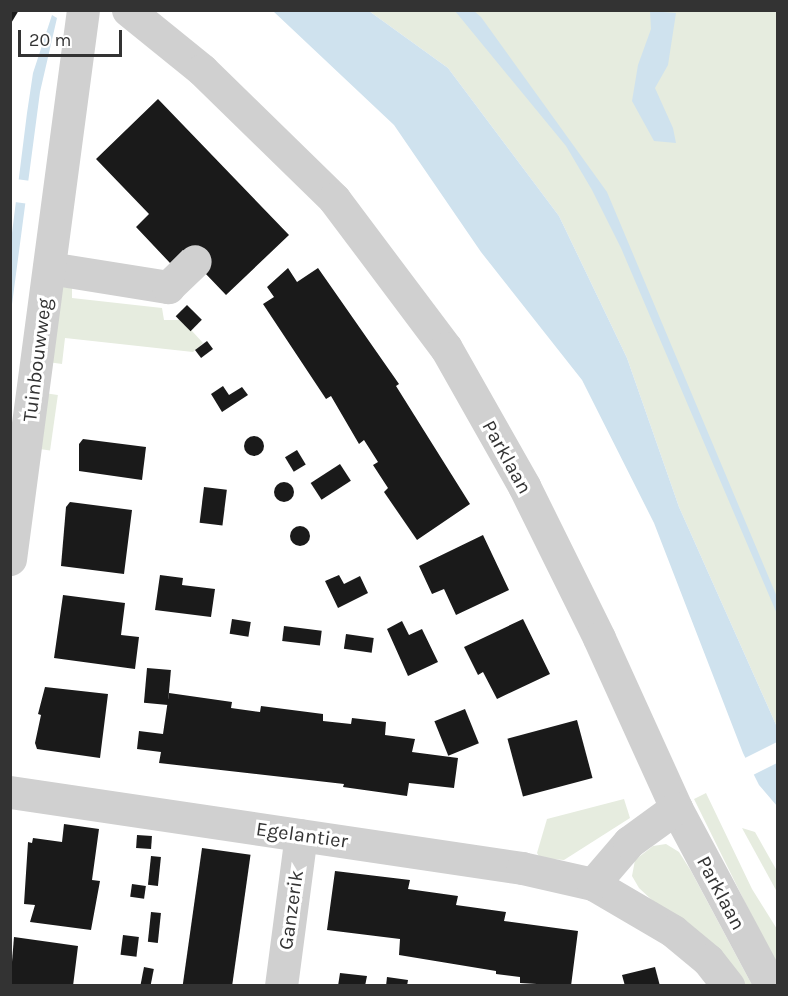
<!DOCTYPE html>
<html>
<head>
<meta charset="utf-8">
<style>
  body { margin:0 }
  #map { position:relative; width:788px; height:996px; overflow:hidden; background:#fff; font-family:Karla,sans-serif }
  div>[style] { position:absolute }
  .green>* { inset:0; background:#e6ecdf; transform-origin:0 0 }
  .water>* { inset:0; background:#cfe2ee }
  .pier>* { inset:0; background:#fff; transform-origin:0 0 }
  .building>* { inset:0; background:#1a1a1a; transform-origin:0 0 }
  .round { border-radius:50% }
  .minor>* { height:33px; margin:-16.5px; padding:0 16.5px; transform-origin:16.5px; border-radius:16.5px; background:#d0d0d0 }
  span { translate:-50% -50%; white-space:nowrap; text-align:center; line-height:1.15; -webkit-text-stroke:6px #fff; paint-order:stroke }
  .street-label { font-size:20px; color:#333 }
  .frame { position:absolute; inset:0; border:12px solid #333; pointer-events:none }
  .scale { position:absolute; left:18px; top:30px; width:104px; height:27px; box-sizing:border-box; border:3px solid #333; border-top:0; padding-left:8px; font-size:18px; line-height:21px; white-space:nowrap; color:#333; -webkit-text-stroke:4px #fff; paint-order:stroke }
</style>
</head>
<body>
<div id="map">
  <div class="green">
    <div style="clip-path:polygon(369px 11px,777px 11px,777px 727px,679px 507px,627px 358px,559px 216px,448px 68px)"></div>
    <div style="clip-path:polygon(58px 283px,72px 285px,72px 298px,162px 308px,164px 320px,182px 320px,203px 343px,193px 352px,65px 338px,62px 364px,48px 362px)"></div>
    <div style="left:44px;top:393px;width:14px;height:56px;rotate:8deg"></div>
    <div style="clip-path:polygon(706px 793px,752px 889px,777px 929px,777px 967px,694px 799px)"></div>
    <div style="clip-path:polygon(624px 799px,630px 818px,564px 860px,540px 858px,537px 853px,547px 819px)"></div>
    <div style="clip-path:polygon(742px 828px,755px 832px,777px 871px,777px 892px)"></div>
    <div style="clip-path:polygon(666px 844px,679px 852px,691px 871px,752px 985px,743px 985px,639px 888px,632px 876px,635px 860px,653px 846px)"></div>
  </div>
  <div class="water">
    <div style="clip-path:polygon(273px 11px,369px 11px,448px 68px,559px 216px,627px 358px,679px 507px,777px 727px,777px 806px,759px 785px,743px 753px,654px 523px,582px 380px,481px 252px,394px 125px)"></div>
    <div style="clip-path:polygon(455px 11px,474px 11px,481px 17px,607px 192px,777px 597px,777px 614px,621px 248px,592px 190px,566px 146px)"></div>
    <div style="clip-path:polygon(650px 11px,676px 13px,668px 65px,655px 88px,673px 128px,676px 143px,654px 141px,632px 101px,638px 65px,651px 29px)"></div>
    <div style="clip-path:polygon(52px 15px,57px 18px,40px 92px,11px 312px,11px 241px,27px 113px,33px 73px)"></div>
  </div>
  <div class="pier">
    <div style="left:16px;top:179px;width:15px;height:23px;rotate:8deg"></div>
    <div style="clip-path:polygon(777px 742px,777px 763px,751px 776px,743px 759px)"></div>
  </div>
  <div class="building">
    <div style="clip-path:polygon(10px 10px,19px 10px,10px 25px)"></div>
    <div style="clip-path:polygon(158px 99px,289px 235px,226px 295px,183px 250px,170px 263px,136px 227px,149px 214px,96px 159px)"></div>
    <div style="clip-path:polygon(288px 268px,297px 282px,318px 268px,399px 384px,396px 386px,470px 504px,417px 540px,384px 492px,388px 488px,373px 465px,378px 462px,364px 440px,359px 444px,331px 396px,326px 399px,263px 304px,274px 297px,267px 287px)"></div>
    <div style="left:187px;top:305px;width:21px;height:16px;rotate:45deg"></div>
    <div style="left:207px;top:341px;width:10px;height:15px;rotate:53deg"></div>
    <div style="clip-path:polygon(223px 386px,229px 395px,242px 387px,248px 395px,222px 412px,211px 394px)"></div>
    <div class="round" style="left:244px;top:436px;width:20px;height:20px"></div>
    <div style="clip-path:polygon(83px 439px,146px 447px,142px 480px,79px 471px,79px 444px)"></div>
    <div style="left:297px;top:450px;width:17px;height:14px;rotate:59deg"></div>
    <div style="left:340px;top:464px;width:20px;height:35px;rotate:57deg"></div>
    <div class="round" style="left:274px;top:482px;width:20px;height:20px"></div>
    <div style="left:204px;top:487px;width:23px;height:36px;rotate:7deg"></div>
    <div style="clip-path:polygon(70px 502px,132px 510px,124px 574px,61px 566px,66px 507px)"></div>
    <div class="round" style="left:290px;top:526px;width:20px;height:20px"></div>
    <div style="clip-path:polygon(483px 535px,509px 590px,456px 615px,444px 589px,432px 594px,419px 566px)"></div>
    <div style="clip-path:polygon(160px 575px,183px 578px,182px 585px,215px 589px,211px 617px,155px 610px)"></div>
    <div style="clip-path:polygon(339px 575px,344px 584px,360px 576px,368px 593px,338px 608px,325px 581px)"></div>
    <div style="clip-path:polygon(63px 595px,125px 603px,121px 635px,139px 637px,135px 669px,54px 658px)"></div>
    <div style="left:232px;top:619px;width:19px;height:15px;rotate:9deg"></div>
    <div style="clip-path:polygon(523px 619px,550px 674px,497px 699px,483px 672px,478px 675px,464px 647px)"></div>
    <div style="clip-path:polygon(402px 621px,409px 635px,422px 629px,438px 662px,408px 676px,387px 629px)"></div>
    <div style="left:284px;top:626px;width:38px;height:15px;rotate:7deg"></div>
    <div style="left:346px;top:634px;width:28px;height:15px;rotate:8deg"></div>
    <div style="left:147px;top:668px;width:24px;height:35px;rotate:5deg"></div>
    <div style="clip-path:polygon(45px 687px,108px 694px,100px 758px,37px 749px,35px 743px,41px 715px,38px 714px)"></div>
    <div style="clip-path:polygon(169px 693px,232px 702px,231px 708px,260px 712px,261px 706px,323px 714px,323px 721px,351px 724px,352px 718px,386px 722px,385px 735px,415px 739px,412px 752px,458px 758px,454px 788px,409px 783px,407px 796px,343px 787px,344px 784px,159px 763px,161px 752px,137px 749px,139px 731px,163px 734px)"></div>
    <div style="left:465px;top:709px;width:37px;height:33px;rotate:68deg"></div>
    <div style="left:577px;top:720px;width:60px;height:72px;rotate:75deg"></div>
    <div style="clip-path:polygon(64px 824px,99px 829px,92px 880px,100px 881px,91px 930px,30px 922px,35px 905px,24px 904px,28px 842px,32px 843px,33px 838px,62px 842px)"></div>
    <div style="left:137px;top:835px;width:15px;height:13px;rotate:4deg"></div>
    <div style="left:202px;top:848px;width:49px;height:139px;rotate:8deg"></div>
    <div style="left:151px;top:856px;width:10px;height:29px;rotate:6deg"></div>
    <div style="clip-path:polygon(335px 871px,410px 880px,408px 889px,458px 896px,456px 905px,506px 912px,504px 921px,578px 931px,571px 986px,520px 983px,520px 977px,496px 974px,496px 971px,399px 955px,400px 939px,327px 930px)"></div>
    <div style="left:132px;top:884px;width:14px;height:13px;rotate:8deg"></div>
    <div style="left:151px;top:912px;width:10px;height:30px;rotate:6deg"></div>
    <div style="left:123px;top:935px;width:16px;height:20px;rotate:7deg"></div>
    <div style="clip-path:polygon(14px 937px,78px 946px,73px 986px,10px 986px)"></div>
    <div style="left:144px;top:967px;width:10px;height:19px;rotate:11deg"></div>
    <div style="clip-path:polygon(655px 967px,660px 986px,625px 986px,622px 975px)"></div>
    <div style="clip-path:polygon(340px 973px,367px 976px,365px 986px,338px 986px)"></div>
    <div style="clip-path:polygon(387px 977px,408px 980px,407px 986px,386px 986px)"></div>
  </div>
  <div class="minor">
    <div style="left:128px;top:10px;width:95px;rotate:39deg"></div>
    <div style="left:202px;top:70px;width:185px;rotate:44.3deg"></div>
    <div style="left:334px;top:199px;width:186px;rotate:53.1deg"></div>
    <div style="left:446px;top:348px;width:159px;rotate:60.5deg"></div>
    <div style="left:524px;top:486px;width:169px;rotate:63.7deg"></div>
    <div style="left:599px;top:638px;width:187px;rotate:65.6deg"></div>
    <div style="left:676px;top:808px;width:202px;rotate:61.9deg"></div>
    <div style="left:49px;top:268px;width:121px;rotate:9.1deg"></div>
    <div style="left:168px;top:287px;width:37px;rotate:-44deg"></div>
    <div style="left:10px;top:559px;width:554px;rotate:-82.43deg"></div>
    <div style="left:10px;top:792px;width:518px;rotate:8.44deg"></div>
    <div style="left:522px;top:868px;width:73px;rotate:12.7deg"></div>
    <div style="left:593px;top:884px;width:93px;rotate:30.4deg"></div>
    <div style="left:673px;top:931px;width:45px;rotate:39.6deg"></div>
    <div style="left:708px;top:960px;width:33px;rotate:52deg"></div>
    <div style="left:593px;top:884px;width:55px;rotate:-49.4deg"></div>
    <div style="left:629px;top:842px;width:58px;rotate:-35.9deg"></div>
    <div style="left:281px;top:986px;width:152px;rotate:-82.5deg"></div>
  </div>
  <div class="street-label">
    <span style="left:37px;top:360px;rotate:-83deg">Tuinbouwweg</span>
    <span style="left:507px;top:457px;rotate:61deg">Parklaan</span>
    <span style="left:302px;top:835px;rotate:8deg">Egelantier</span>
    <span style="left:721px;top:893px;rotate:62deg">Parklaan</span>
    <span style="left:291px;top:910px;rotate:-82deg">Ganzerik</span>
  </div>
  <div class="frame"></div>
  <div class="scale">20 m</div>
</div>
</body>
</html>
